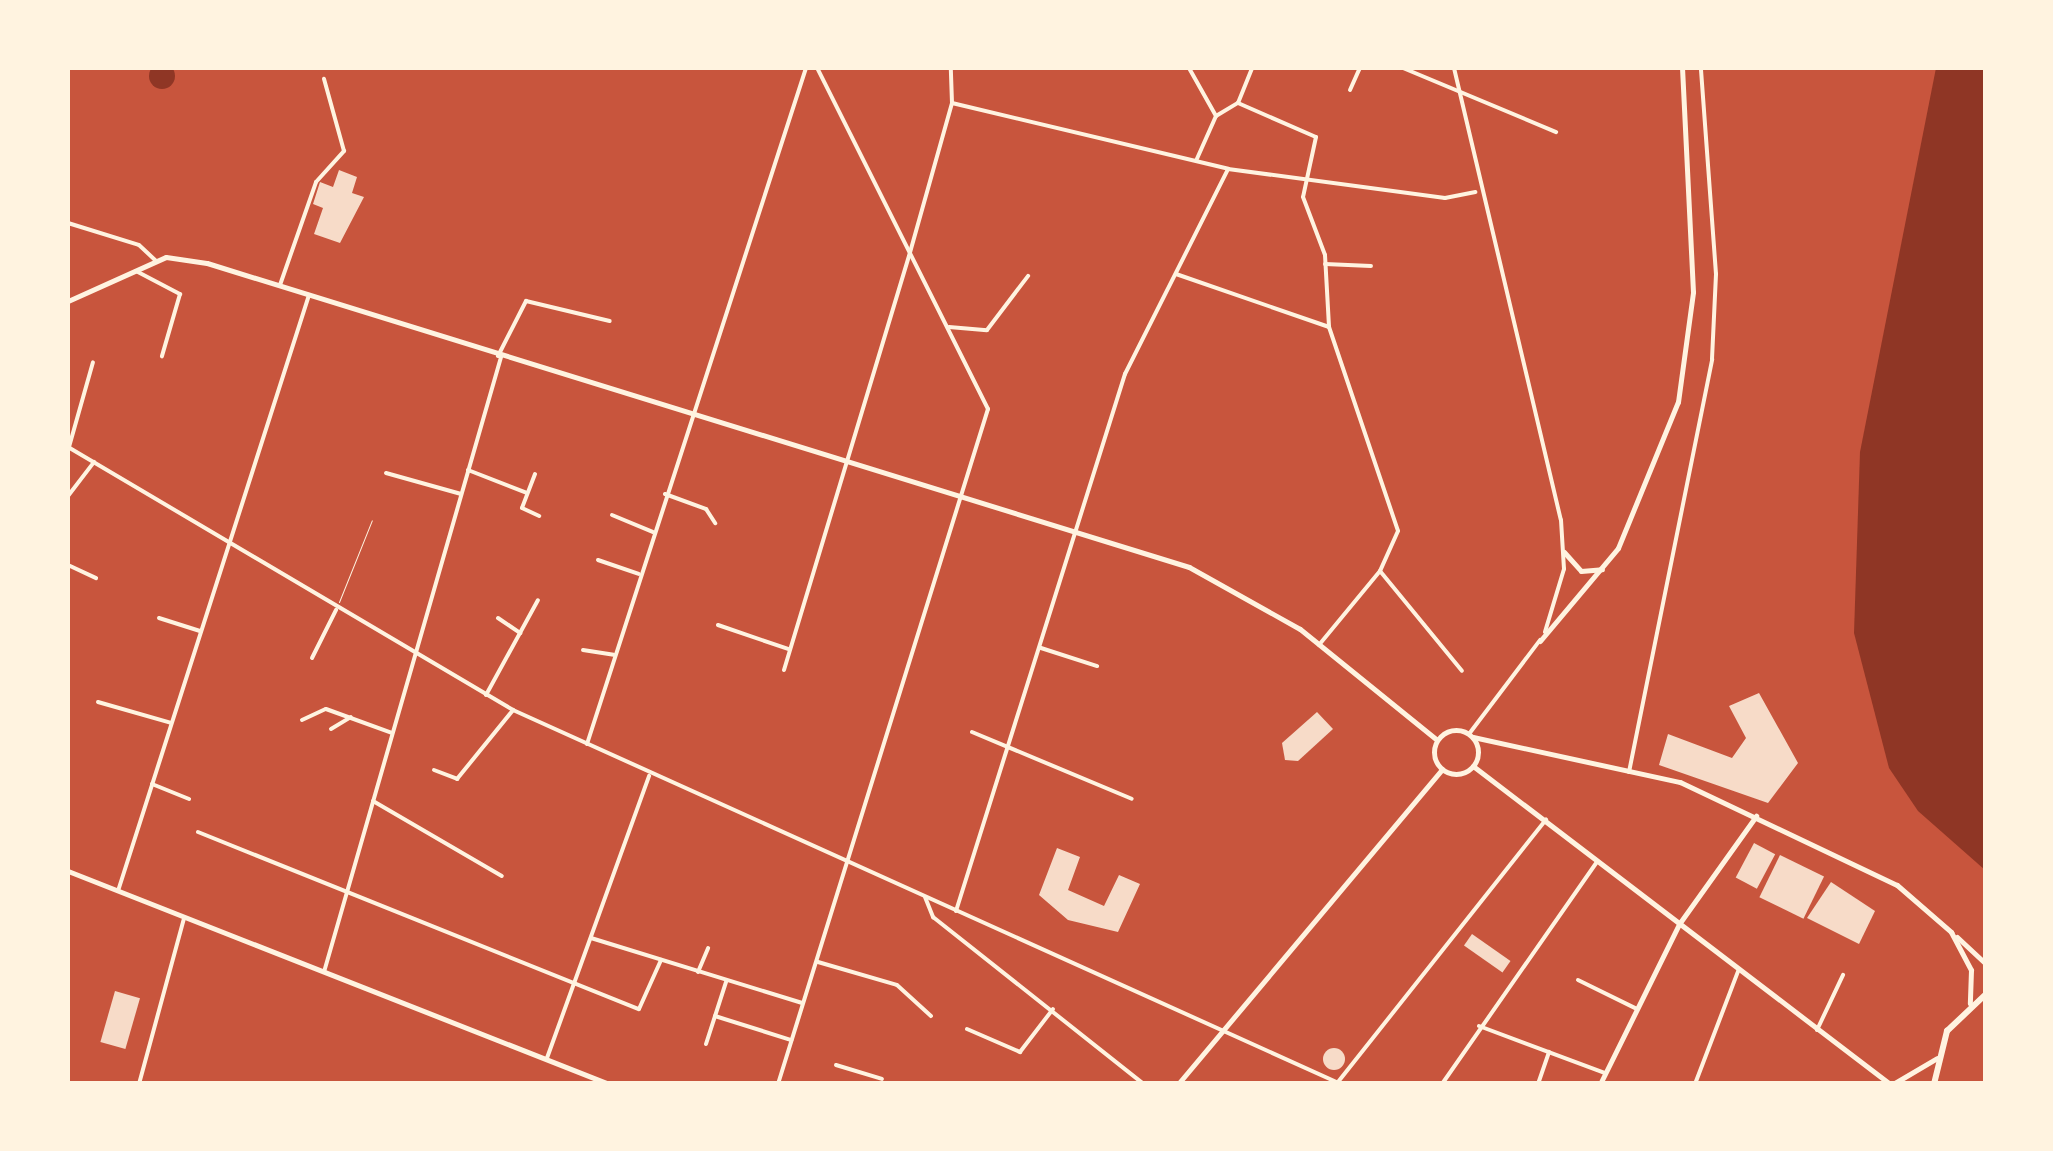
<!DOCTYPE html>
<html>
<head>
<meta charset="utf-8">
<style>
  body { margin:0 }
  #map { position:relative; width:2053px; height:1151px; overflow:hidden; background:#c8553d; font-family:"Times New Roman",serif }
  div>[style] { position:absolute }
  .water>* { inset:0; background:#8f3625 }
  .round { border-radius:50% }
  .building>* { inset:0; background:#f7dbc8; transform-origin:0 0 }
  .service>* { height:1px; margin:-0.5px; padding:0 0.5px; transform-origin:0.5px; border-radius:0.5px; background:#fff3e0 }
  .minor>* { height:4px; margin:-2px; padding:0 2px; transform-origin:2px; border-radius:2px; background:#fff3e0 }
  .tertiary>* { height:5px; margin:-2.5px; padding:0 2.5px; transform-origin:2.5px; border-radius:2.5px; background:#fff3e0 }
  .tertiary>.ring { margin:-2.5px; padding:0; box-sizing:content-box; background:none; border:5px solid #fff3e0; border-radius:50% }
  .primary>* { height:6px; margin:-3px; padding:0 3px; transform-origin:3px; border-radius:3px; background:#fff3e0 }
  span { translate:-50% -50%; white-space:nowrap; text-align:center; line-height:1.15; -webkit-text-stroke:10px #fff3e0; paint-order:stroke }
  .frame { position:absolute; inset:0; border:70px solid #fff3e0; pointer-events:none }
</style>
</head>
<body>
<div id="map">
  <div class="water">
    <div class="round" style="left:149px;top:63px;width:26px;height:26px"></div>
    <div style="clip-path:polygon(1936px 68px,1985px 68px,1985px 870px,1918px 811px,1889px 768px,1854px 633px,1860px 452px)"></div>
  </div>
  <div class="building">
    <div style="clip-path:polygon(339px 170px,357px 177px,352px 193px,364px 197px,340px 243px,314px 234px,323px 208px,313px 204px,320px 182px,333px 187px)"></div>
    <div style="clip-path:polygon(1759px 693px,1798px 763px,1768px 803px,1659px 765px,1668px 734px,1732px 758px,1746px 738px,1729px 706px)"></div>
    <div style="clip-path:polygon(1317px 712px,1333px 729px,1298px 761px,1285px 760px,1282px 743px)"></div>
    <div style="left:1754px;top:843px;width:24px;height:39px;rotate:28deg"></div>
    <div style="clip-path:polygon(1057px 848px,1080px 857px,1068px 890px,1104px 906px,1119px 875px,1140px 884px,1118px 932px,1068px 920px,1039px 895px)"></div>
    <div style="left:1780px;top:855px;width:49px;height:47px;rotate:26deg"></div>
    <div style="clip-path:polygon(1831px 882px,1875px 911px,1859px 944px,1807px 918px)"></div>
    <div style="left:1472px;top:934px;width:47px;height:14px;rotate:35deg"></div>
    <div style="left:115px;top:991px;width:26px;height:53px;rotate:16deg"></div>
    <div class="round" style="left:1323px;top:1048px;width:22px;height:22px"></div>
  </div>
  <div class="service">
    <div style="left:339px;top:602px;width:88px;rotate:-68.1deg"></div>
  </div>
  <div class="minor">
    <div style="left:1189px;top:68px;width:55px;rotate:60.6deg"></div>
    <div style="left:1216px;top:116px;width:49px;rotate:114deg"></div>
    <div style="left:1403px;top:68px;width:166px;rotate:22.7deg"></div>
    <div style="left:1454px;top:68px;width:464px;rotate:76.7deg"></div>
    <div style="left:1561px;top:520px;width:49px;rotate:86.5deg"></div>
    <div style="left:1564px;top:569px;width:66px;rotate:106.8deg"></div>
    <div style="left:1350px;top:90px;width:24px;rotate:-66deg"></div>
    <div style="left:952px;top:103px;width:284px;rotate:13.4deg"></div>
    <div style="left:1228px;top:169px;width:219px;rotate:7.6deg"></div>
    <div style="left:1445px;top:198px;width:31px;rotate:-11deg"></div>
    <div style="left:1238px;top:103px;width:85px;rotate:23.6deg"></div>
    <div style="left:1316px;top:137px;width:61px;rotate:102.2deg"></div>
    <div style="left:1303px;top:197px;width:62px;rotate:69.2deg"></div>
    <div style="left:1325px;top:255px;width:72px;rotate:86.8deg"></div>
    <div style="left:1329px;top:327px;width:215px;rotate:71.3deg"></div>
    <div style="left:1398px;top:531px;width:44px;rotate:114.2deg"></div>
    <div style="left:1380px;top:571px;width:96px;rotate:129.5deg"></div>
    <div style="left:1216px;top:116px;width:26px;rotate:-31deg"></div>
    <div style="left:1238px;top:103px;width:38px;rotate:-68deg"></div>
    <div style="left:68px;top:223px;width:74px;rotate:17.2deg"></div>
    <div style="left:139px;top:245px;width:23px;rotate:43deg"></div>
    <div style="left:1325px;top:264px;width:46px;rotate:2.5deg"></div>
    <div style="left:136px;top:271px;width:50px;rotate:27.6deg"></div>
    <div style="left:180px;top:294px;width:65px;rotate:106.2deg"></div>
    <div style="left:1176px;top:274px;width:162px;rotate:19.1deg"></div>
    <div style="left:280px;top:285px;width:109px;rotate:-70.7deg"></div>
    <div style="left:316px;top:182px;width:42px;rotate:-47.9deg"></div>
    <div style="left:344px;top:151px;width:75px;rotate:-105.5deg"></div>
    <div style="left:949px;top:327px;width:38px;rotate:5deg"></div>
    <div style="left:987px;top:330px;width:68px;rotate:-52.8deg"></div>
    <div style="left:498px;top:356px;width:62px;rotate:-63deg"></div>
    <div style="left:526px;top:301px;width:86px;rotate:13.4deg"></div>
    <div style="left:68px;top:447px;width:517px;rotate:30.58deg"></div>
    <div style="left:513px;top:710px;width:909px;rotate:24.31deg"></div>
    <div style="left:69px;top:447px;width:88px;rotate:-74.2deg"></div>
    <div style="left:468px;top:470px;width:63px;rotate:21.3deg"></div>
    <div style="left:386px;top:473px;width:78px;rotate:15.6deg"></div>
    <div style="left:535px;top:474px;width:36px;rotate:111deg"></div>
    <div style="left:522px;top:508px;width:19px;rotate:25deg"></div>
    <div style="left:665px;top:494px;width:44px;rotate:20.1deg"></div>
    <div style="left:706px;top:509px;width:17px;rotate:57deg"></div>
    <div style="left:68px;top:496px;width:43px;rotate:-52.6deg"></div>
    <div style="left:612px;top:515px;width:44px;rotate:22.5deg"></div>
    <div style="left:598px;top:560px;width:43px;rotate:18.9deg"></div>
    <div style="left:68px;top:565px;width:31px;rotate:25deg"></div>
    <div style="left:1380px;top:571px;width:129px;rotate:50.6deg"></div>
    <div style="left:159px;top:618px;width:43px;rotate:17.6deg"></div>
    <div style="left:498px;top:618px;width:27px;rotate:34deg"></div>
    <div style="left:718px;top:625px;width:74px;rotate:18.9deg"></div>
    <div style="left:1041px;top:648px;width:59px;rotate:17.8deg"></div>
    <div style="left:583px;top:650px;width:31px;rotate:9deg"></div>
    <div style="left:312px;top:658px;width:54px;rotate:-63.4deg"></div>
    <div style="left:784px;top:670px;width:432px;rotate:-73.2deg"></div>
    <div style="left:909px;top:256px;width:159px;rotate:-74.3deg"></div>
    <div style="left:952px;top:103px;width:35px;rotate:-92deg"></div>
    <div style="left:486px;top:695px;width:108px;rotate:-61.3deg"></div>
    <div style="left:98px;top:702px;width:76px;rotate:16deg"></div>
    <div style="left:302px;top:720px;width:26px;rotate:-25deg"></div>
    <div style="left:326px;top:709px;width:70px;rotate:20deg"></div>
    <div style="left:331px;top:729px;width:23px;rotate:-31deg"></div>
    <div style="left:972px;top:732px;width:173px;rotate:22.7deg"></div>
    <div style="left:1469px;top:734px;width:118px;rotate:-52.9deg"></div>
    <div style="left:587px;top:744px;width:711px;rotate:-72.05deg"></div>
    <div style="left:434px;top:770px;width:25px;rotate:21deg"></div>
    <div style="left:457px;top:779px;width:89px;rotate:-50.9deg"></div>
    <div style="left:1629px;top:772px;width:421px;rotate:-78.6deg"></div>
    <div style="left:1712px;top:359px;width:85px;rotate:-87.3deg"></div>
    <div style="left:1716px;top:274px;width:207px;rotate:-94.2deg"></div>
    <div style="left:152px;top:784px;width:40px;rotate:22deg"></div>
    <div style="left:373px;top:801px;width:149px;rotate:30.2deg"></div>
    <div style="left:198px;top:832px;width:475px;rotate:21.9deg"></div>
    <div style="left:639px;top:1009px;width:54px;rotate:-65.8deg"></div>
    <div style="left:118px;top:891px;width:626px;rotate:-72.23deg"></div>
    <div style="left:925px;top:897px;width:22px;rotate:68deg"></div>
    <div style="left:933px;top:917px;width:269px;rotate:38.4deg"></div>
    <div style="left:956px;top:911px;width:563px;rotate:-72.53deg"></div>
    <div style="left:1125px;top:374px;width:229px;rotate:-63.3deg"></div>
    <div style="left:591px;top:938px;width:221px;rotate:17.1deg"></div>
    <div style="left:818px;top:962px;width:82px;rotate:16.2deg"></div>
    <div style="left:897px;top:985px;width:46px;rotate:42.4deg"></div>
    <div style="left:324px;top:972px;width:640px;rotate:-73.94deg"></div>
    <div style="left:698px;top:972px;width:26px;rotate:-67deg"></div>
    <div style="left:1578px;top:980px;width:66px;rotate:26.2deg"></div>
    <div style="left:715px;top:1016px;width:80px;rotate:17.5deg"></div>
    <div style="left:1479px;top:1026px;width:134px;rotate:20.5deg"></div>
    <div style="left:967px;top:1029px;width:58px;rotate:23.5deg"></div>
    <div style="left:1020px;top:1052px;width:54px;rotate:-52.5deg"></div>
    <div style="left:1817px;top:1030px;width:61px;rotate:-64.7deg"></div>
    <div style="left:706px;top:1044px;width:65px;rotate:-72.1deg"></div>
    <div style="left:547px;top:1058px;width:300px;rotate:-70.1deg"></div>
    <div style="left:836px;top:1065px;width:48px;rotate:16.9deg"></div>
    <div style="left:1338px;top:1082px;width:335px;rotate:-51.6deg"></div>
    <div style="left:139px;top:1084px;width:172px;rotate:-74.8deg"></div>
    <div style="left:778px;top:1084px;width:707px;rotate:-72.72deg"></div>
    <div style="left:988px;top:409px;width:381px;rotate:-116.6deg"></div>
    <div style="left:1442px;top:1084px;width:271px;rotate:-55.1deg"></div>
    <div style="left:1538px;top:1084px;width:34px;rotate:-71deg"></div>
    <div style="left:1695px;top:1084px;width:123px;rotate:-69.1deg"></div>
  </div>
  <div class="tertiary">
    <div style="left:68px;top:301px;width:107px;rotate:-24.2deg"></div>
    <div style="left:166px;top:257px;width:41px;rotate:8.3deg"></div>
    <div style="left:207px;top:263px;width:1028px;rotate:17.2deg"></div>
    <div style="left:1189px;top:567px;width:127px;rotate:29.2deg"></div>
    <div style="left:1300px;top:629px;width:176px;rotate:39deg"></div>
    <div style="left:1564px;top:552px;width:25px;rotate:48deg"></div>
    <div style="left:1581px;top:571px;width:21px;rotate:-5deg"></div>
    <div style="left:1540px;top:641px;width:121px;rotate:-50deg"></div>
    <div style="left:1618px;top:548px;width:158px;rotate:-67.7deg"></div>
    <div style="left:1678px;top:402px;width:111px;rotate:-82.2deg"></div>
    <div style="left:1693px;top:292px;width:224px;rotate:-92.8deg"></div>
    <div class="ring" style="left:1434px;top:730px;width:39px;height:39px"></div>
    <div style="left:1473px;top:737px;width:212px;rotate:12.3deg"></div>
    <div style="left:1680px;top:782px;width:240px;rotate:25.4deg"></div>
    <div style="left:1897px;top:885px;width:72px;rotate:41deg"></div>
    <div style="left:1951px;top:932px;width:43px;rotate:62.2deg"></div>
    <div style="left:1971px;top:970px;width:33px;rotate:92deg"></div>
    <div style="left:1473px;top:766px;width:524px;rotate:37.33deg"></div>
    <div style="left:68px;top:871px;width:581px;rotate:21.49deg"></div>
    <div style="left:1957px;top:937px;width:40px;rotate:43deg"></div>
    <div style="left:1178px;top:1084px;width:411px;rotate:-50deg"></div>
    <div style="left:1600px;top:1084px;width:178px;rotate:-63.7deg"></div>
    <div style="left:1679px;top:924px;width:133px;rotate:-54.5deg"></div>
    <div style="left:1893px;top:1084px;width:51px;rotate:-30.6deg"></div>
  </div>
  <div class="primary">
    <div style="left:1934px;top:1084px;width:55px;rotate:-76.2deg"></div>
    <div style="left:1947px;top:1031px;width:54px;rotate:-43.5deg"></div>
  </div>
  <div class="frame"></div>
</div>
</body>
</html>
